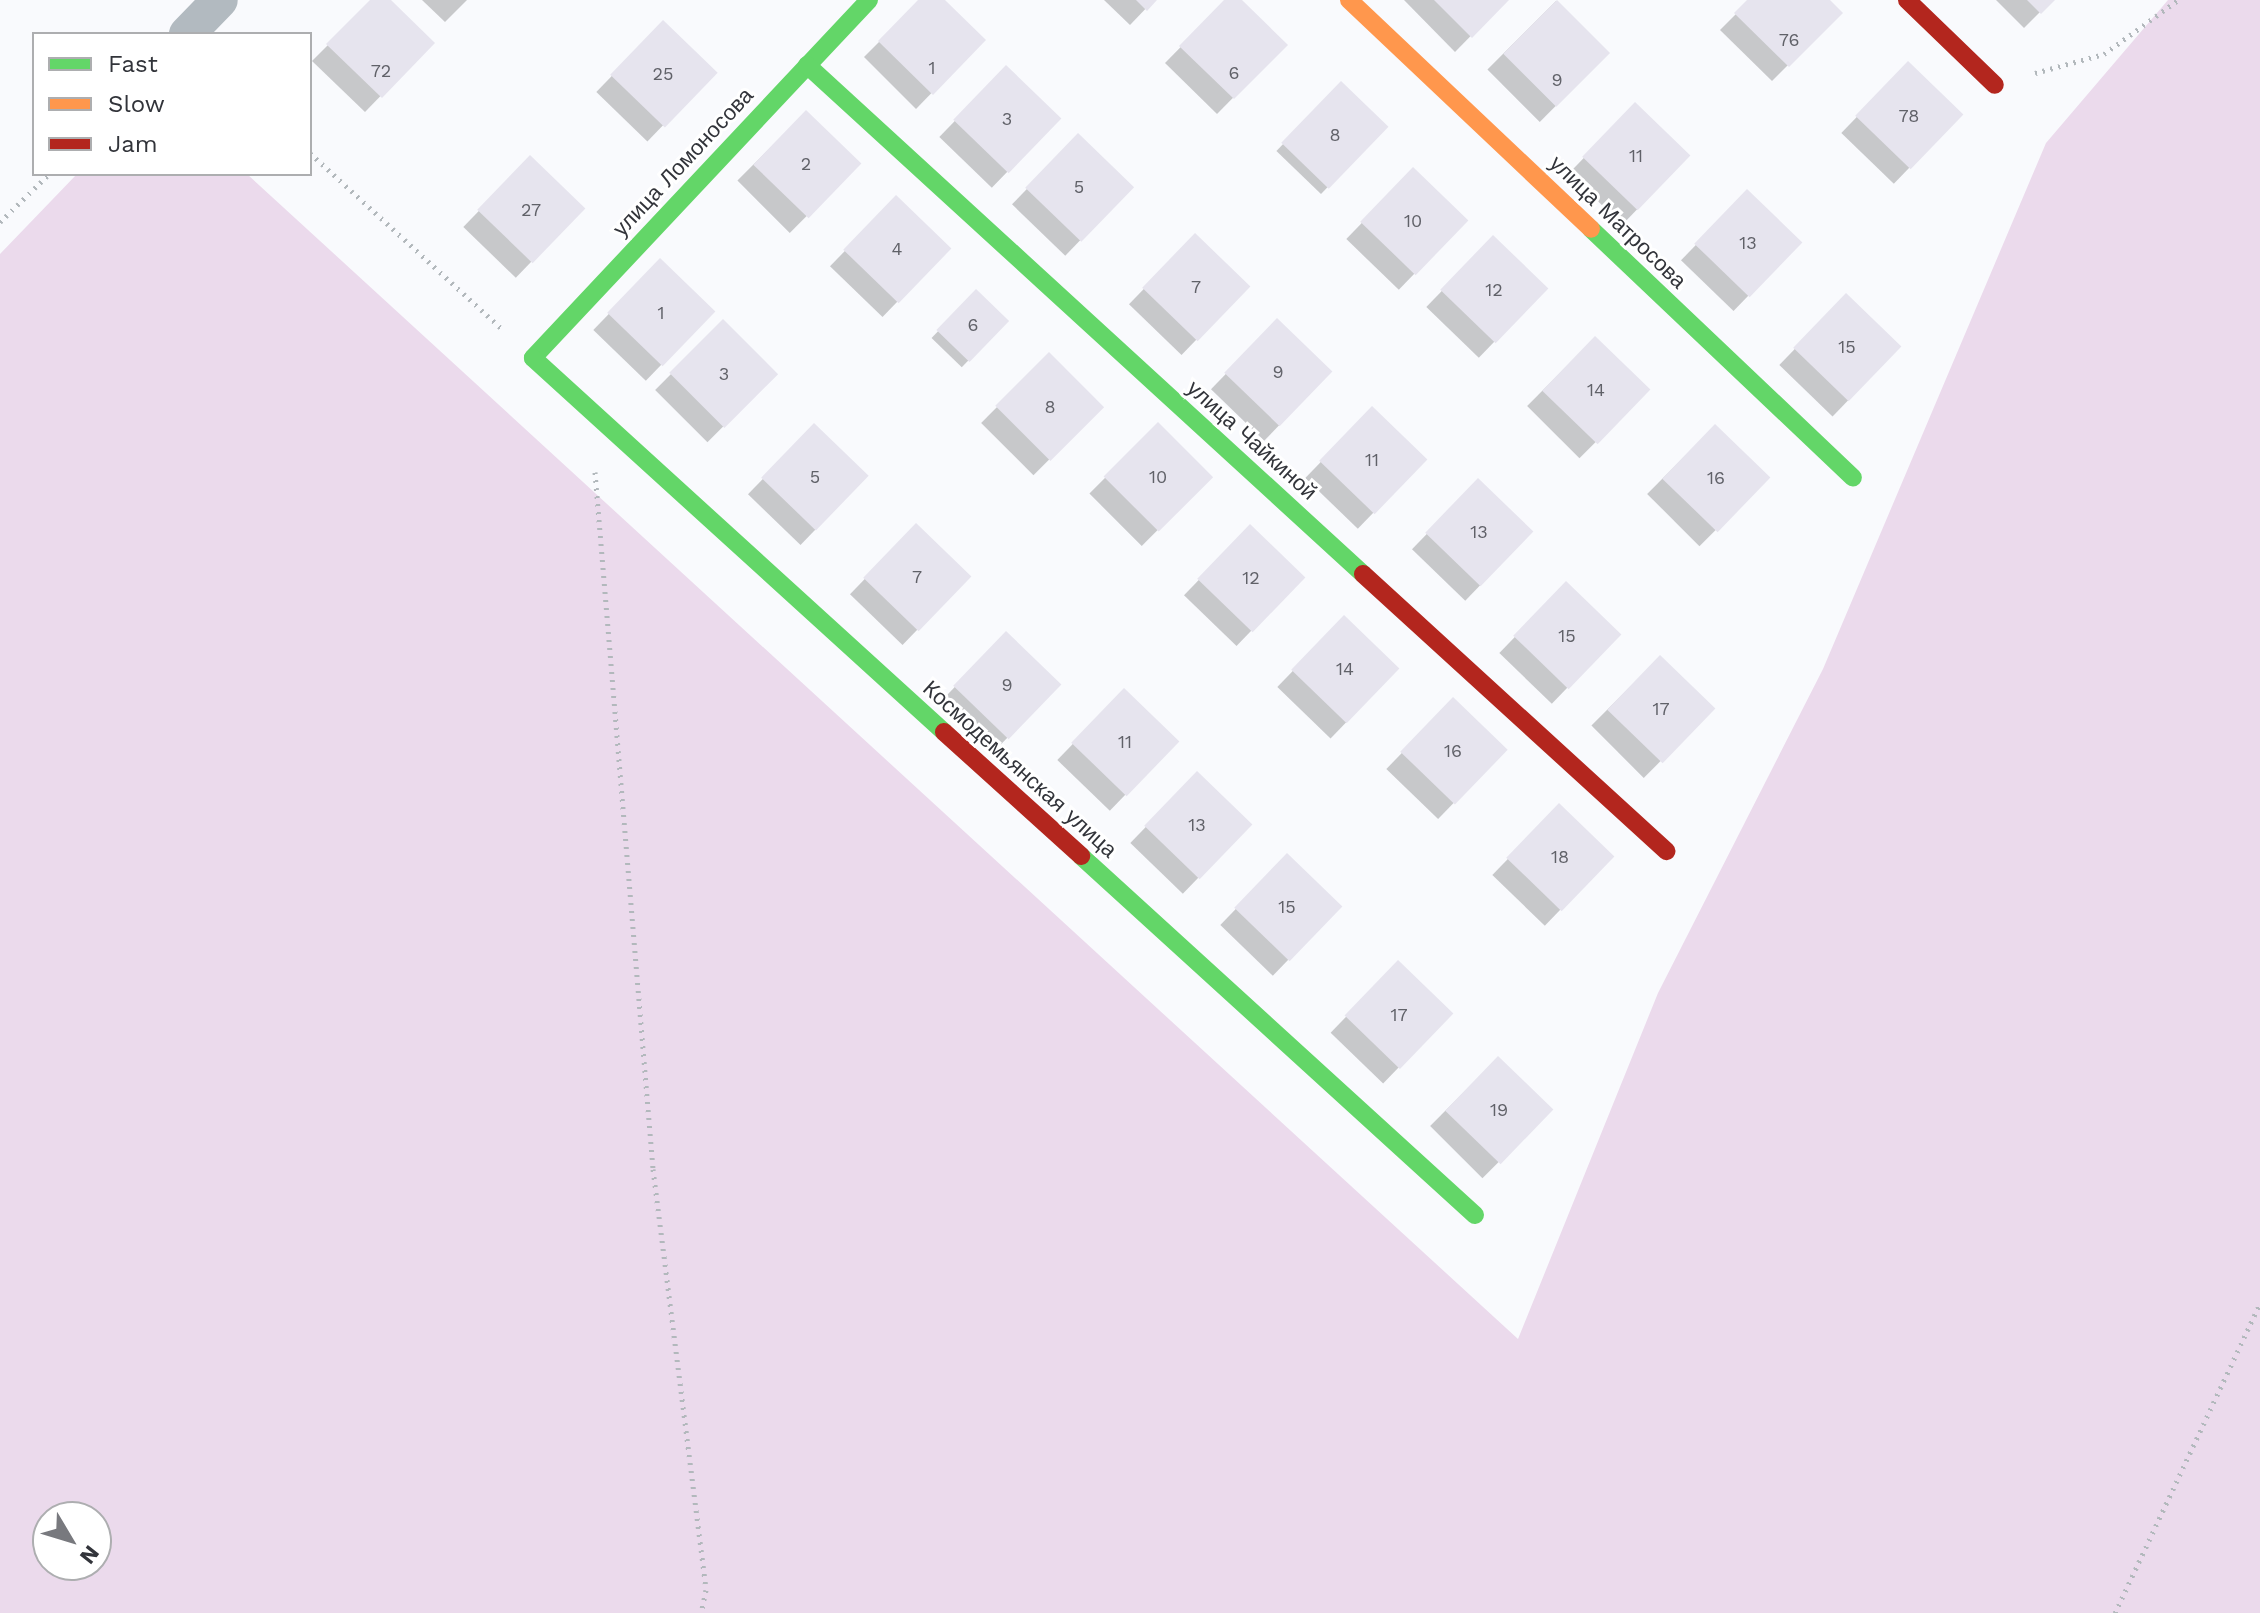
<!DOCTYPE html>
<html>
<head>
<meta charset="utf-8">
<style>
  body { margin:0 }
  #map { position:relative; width:2260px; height:1613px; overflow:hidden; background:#f9fafd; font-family:"Work Sans",sans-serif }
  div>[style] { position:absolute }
  .green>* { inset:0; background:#ebdaec }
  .shadow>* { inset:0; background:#0003; transform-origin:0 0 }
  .building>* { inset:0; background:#e6e4ee; transform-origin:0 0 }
  .path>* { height:5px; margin-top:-2.5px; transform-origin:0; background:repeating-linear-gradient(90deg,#b2b8bc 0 2px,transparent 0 8px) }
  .street>* { height:36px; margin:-18px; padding:0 18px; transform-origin:18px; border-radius:18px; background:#b2bac0 }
  .fast>* { height:18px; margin:-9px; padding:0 9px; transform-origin:9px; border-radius:9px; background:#63d668 }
  .slow>* { height:18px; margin:-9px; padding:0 9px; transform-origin:9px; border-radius:9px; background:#ff974d }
  .jam>* { height:18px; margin:-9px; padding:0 9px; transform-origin:9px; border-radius:9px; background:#b3261e }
  span { translate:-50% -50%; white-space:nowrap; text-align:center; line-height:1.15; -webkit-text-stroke:6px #fff; paint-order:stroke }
  .number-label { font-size:18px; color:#606168 }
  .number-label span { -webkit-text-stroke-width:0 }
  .street-label { font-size:22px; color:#32343a }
  .legend { position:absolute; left:32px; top:32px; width:280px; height:144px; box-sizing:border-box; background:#fff; border:2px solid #adaeb0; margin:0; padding:10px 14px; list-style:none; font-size:24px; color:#32343a }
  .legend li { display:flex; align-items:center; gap:16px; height:40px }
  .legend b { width:40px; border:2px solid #adaeb0 }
  .north { position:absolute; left:32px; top:1501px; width:80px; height:80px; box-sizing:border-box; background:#fff; border:2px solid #adaeb0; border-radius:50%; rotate:128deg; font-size:22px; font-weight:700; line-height:32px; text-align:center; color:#32343a }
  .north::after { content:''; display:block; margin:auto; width:28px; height:36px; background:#78797e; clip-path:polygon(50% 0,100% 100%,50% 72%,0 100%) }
</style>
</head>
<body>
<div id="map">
  <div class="green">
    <div style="clip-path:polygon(evenodd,2168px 0,2260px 0,2260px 1613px,0 1613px,0 254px,77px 174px,247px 174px,1518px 1339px,1658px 993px,1823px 669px,2046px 143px,2168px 0,48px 1517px,96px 1517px,96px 1565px,48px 1565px,48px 1517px)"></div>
  </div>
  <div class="shadow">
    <div style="clip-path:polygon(373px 0,388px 0,432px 43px,365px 112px,312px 61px)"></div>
    <div style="clip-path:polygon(422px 0,467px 0,445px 22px)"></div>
    <div style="clip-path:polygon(921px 0,943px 0,983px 40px,916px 109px,864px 57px)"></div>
    <div style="clip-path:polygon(1104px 0,1154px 0,1130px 25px)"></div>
    <div style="clip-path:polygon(1227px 0,1239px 0,1285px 45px,1217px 114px,1165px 63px)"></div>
    <div style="clip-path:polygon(1404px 0,1506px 0,1455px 52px)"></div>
    <div style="clip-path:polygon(1750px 0,1827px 0,1840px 13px,1772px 81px,1720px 30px)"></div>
    <div style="clip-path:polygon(1996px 0,2052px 0,2024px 28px)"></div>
    <div style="left:1556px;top:1px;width:74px;height:97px;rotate:45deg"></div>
    <div style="left:663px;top:23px;width:71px;height:96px;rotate:44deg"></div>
    <div style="left:1908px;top:64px;width:73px;height:96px;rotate:44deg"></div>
    <div style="left:1006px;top:68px;width:73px;height:96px;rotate:44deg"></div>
    <div style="left:1341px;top:84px;width:62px;height:93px;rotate:44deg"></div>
    <div style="left:1635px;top:105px;width:74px;height:95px;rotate:44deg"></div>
    <div style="left:806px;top:112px;width:74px;height:97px;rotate:45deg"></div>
    <div style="left:1078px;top:136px;width:74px;height:95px;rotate:44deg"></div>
    <div style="left:530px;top:158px;width:73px;height:96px;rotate:44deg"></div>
    <div style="left:1413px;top:170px;width:73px;height:96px;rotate:44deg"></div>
    <div style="left:1747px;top:192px;width:73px;height:95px;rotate:44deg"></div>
    <div style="left:896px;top:198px;width:73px;height:95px;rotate:44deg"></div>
    <div style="left:1195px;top:236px;width:73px;height:95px;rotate:44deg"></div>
    <div style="left:1493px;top:238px;width:73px;height:96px;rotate:44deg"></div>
    <div style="left:660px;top:261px;width:73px;height:96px;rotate:44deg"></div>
    <div style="left:976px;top:292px;width:42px;height:64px;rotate:44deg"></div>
    <div style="left:1846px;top:296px;width:74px;height:96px;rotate:44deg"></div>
    <div style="left:1277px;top:321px;width:74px;height:95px;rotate:44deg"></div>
    <div style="left:723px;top:322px;width:74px;height:96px;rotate:45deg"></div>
    <div style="left:1595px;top:338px;width:74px;height:96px;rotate:45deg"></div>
    <div style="left:1049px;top:355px;width:74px;height:96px;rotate:45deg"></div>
    <div style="left:1372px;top:409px;width:73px;height:96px;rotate:44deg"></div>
    <div style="left:1158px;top:425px;width:74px;height:97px;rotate:45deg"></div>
    <div style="left:814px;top:426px;width:73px;height:95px;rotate:44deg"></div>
    <div style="left:1715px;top:426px;width:74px;height:96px;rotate:45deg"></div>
    <div style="left:1478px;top:481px;width:74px;height:95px;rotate:44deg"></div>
    <div style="left:916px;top:526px;width:73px;height:95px;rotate:44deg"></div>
    <div style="left:1250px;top:527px;width:73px;height:95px;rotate:44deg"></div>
    <div style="left:1566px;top:584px;width:73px;height:96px;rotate:44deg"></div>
    <div style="left:1344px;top:618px;width:74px;height:96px;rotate:44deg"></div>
    <div style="left:1006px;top:634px;width:73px;height:96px;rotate:44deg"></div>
    <div style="left:1660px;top:657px;width:74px;height:97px;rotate:45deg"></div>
    <div style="left:1124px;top:691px;width:73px;height:96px;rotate:44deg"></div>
    <div style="left:1453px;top:700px;width:72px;height:96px;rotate:44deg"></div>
    <div style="left:1197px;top:774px;width:73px;height:96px;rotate:44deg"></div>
    <div style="left:1559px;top:806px;width:73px;height:96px;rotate:44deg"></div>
    <div style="left:1287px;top:856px;width:73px;height:96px;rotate:44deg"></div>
    <div style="left:1398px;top:963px;width:73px;height:97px;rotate:44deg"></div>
    <div style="left:1498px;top:1058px;width:74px;height:96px;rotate:45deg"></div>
  </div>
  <div class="building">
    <div style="clip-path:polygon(370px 0,391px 0,435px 43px,382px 98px,326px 44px)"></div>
    <div style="clip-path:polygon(918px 0,945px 0,986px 40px,933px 95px,878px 41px)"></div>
    <div style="clip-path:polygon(1136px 0,1157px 0,1147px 11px)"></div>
    <div style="clip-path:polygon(1224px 0,1242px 0,1288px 45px,1234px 99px,1179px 46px)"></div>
    <div style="clip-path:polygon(1434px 0,1509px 0,1472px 38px)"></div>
    <div style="left:1557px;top:0;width:75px;height:76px;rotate:45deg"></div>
    <div style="clip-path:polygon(1747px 0,1830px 0,1843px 13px,1789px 67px,1734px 13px)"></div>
    <div style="clip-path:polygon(2027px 0,2055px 0,2041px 14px)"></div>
    <div style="left:663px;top:20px;width:76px;height:76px;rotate:44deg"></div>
    <div style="left:1908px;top:61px;width:77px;height:76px;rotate:44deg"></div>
    <div style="left:1006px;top:65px;width:77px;height:76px;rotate:44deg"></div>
    <div style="left:1341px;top:81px;width:66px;height:86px;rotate:44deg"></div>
    <div style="left:1635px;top:102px;width:77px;height:76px;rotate:44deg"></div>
    <div style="left:806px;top:110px;width:77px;height:76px;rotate:44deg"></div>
    <div style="left:1078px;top:133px;width:78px;height:76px;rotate:44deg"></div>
    <div style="left:530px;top:155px;width:77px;height:76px;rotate:44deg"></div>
    <div style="left:1413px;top:167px;width:77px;height:76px;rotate:44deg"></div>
    <div style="left:1747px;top:189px;width:77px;height:76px;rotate:44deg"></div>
    <div style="left:896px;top:195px;width:77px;height:76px;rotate:44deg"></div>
    <div style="left:1195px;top:233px;width:77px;height:76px;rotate:44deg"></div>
    <div style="left:1493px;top:235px;width:77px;height:76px;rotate:44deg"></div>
    <div style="left:660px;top:258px;width:77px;height:76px;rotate:44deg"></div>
    <div style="left:976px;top:289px;width:46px;height:57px;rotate:44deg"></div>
    <div style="left:1846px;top:293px;width:77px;height:76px;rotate:44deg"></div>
    <div style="left:1277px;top:318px;width:77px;height:76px;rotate:44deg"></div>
    <div style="left:723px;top:319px;width:78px;height:76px;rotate:45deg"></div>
    <div style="left:1595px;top:336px;width:77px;height:76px;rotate:44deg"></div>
    <div style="left:1049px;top:352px;width:78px;height:76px;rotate:45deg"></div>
    <div style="left:1372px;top:406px;width:77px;height:76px;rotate:44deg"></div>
    <div style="left:1158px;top:422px;width:78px;height:77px;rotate:45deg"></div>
    <div style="left:814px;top:423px;width:76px;height:76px;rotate:44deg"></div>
    <div style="left:1715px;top:424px;width:77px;height:76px;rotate:44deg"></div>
    <div style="left:1478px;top:478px;width:77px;height:76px;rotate:44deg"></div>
    <div style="left:916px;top:523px;width:77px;height:76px;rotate:44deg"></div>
    <div style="left:1250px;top:524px;width:77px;height:76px;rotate:44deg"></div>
    <div style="left:1566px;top:581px;width:77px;height:76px;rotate:44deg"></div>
    <div style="left:1344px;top:615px;width:77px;height:76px;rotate:44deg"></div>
    <div style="left:1006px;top:631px;width:77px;height:76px;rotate:44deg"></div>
    <div style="left:1660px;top:655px;width:77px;height:76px;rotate:44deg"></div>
    <div style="left:1124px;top:688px;width:77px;height:76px;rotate:44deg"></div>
    <div style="left:1453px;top:697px;width:76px;height:76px;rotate:44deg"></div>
    <div style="left:1197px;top:771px;width:77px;height:76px;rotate:44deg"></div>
    <div style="left:1559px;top:803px;width:77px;height:76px;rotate:44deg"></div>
    <div style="left:1287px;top:853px;width:77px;height:76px;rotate:44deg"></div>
    <div style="left:1398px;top:960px;width:77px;height:77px;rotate:44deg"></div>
    <div style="left:1498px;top:1056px;width:77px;height:76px;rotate:44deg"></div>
  </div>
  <div class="path">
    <div style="left:2035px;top:73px;width:72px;rotate:-15.4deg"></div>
    <div style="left:2104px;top:54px;width:92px;rotate:-36.1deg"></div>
    <div style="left:310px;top:153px;width:262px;rotate:42.5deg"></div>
    <div style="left:0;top:222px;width:69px;rotate:-44.4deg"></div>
    <div style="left:595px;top:472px;width:699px;rotate:85.24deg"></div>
    <div style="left:653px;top:1169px;width:424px;rotate:82.8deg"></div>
    <div style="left:706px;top:1590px;width:24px;rotate:102deg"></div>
    <div style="left:2115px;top:1613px;width:342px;rotate:-64.9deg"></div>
  </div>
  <div class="street">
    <div style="left:187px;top:34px;width:47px;rotate:-45.9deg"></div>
  </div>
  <div class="fast">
    <div style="left:869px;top:0;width:491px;rotate:133.2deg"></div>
    <div style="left:533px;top:358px;width:556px;rotate:42.3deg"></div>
    <div style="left:807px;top:65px;width:754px;rotate:42.47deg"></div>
    <div style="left:1591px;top:229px;width:361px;rotate:43.5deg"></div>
    <div style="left:1081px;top:856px;width:533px;rotate:42.34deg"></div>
  </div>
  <div class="slow">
    <div style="left:1349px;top:0;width:333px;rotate:43.4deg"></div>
  </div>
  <div class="jam">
    <div style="left:1907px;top:0;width:122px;rotate:44deg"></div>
    <div style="left:1363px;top:574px;width:411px;rotate:42.4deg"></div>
    <div style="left:944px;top:732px;width:185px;rotate:42.1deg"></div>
  </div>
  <div class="number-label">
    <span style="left:1789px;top:40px">76</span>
    <span style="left:932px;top:68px">1</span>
    <span style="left:381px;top:71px">72</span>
    <span style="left:1234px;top:73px">6</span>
    <span style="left:663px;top:74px">25</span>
    <span style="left:1557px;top:80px">9</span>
    <span style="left:1909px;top:116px">78</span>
    <span style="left:1007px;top:119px">3</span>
    <span style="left:1335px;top:135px">8</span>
    <span style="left:1636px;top:156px">11</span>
    <span style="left:806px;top:164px">2</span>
    <span style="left:1079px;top:187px">5</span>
    <span style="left:531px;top:210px">27</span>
    <span style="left:1413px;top:221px">10</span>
    <span style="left:1748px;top:243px">13</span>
    <span style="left:897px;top:249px">4</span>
    <span style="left:1196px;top:287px">7</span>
    <span style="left:1494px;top:290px">12</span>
    <span style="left:661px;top:313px">1</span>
    <span style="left:973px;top:325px">6</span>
    <span style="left:1847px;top:347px">15</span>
    <span style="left:1278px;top:372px">9</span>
    <span style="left:724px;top:374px">3</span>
    <span style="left:1596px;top:390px">14</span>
    <span style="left:1050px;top:407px">8</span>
    <span style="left:1372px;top:460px">11</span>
    <span style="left:815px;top:477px">5</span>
    <span style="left:1158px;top:477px">10</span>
    <span style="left:1716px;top:478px">16</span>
    <span style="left:1479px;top:532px">13</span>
    <span style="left:917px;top:577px">7</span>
    <span style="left:1251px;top:578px">12</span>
    <span style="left:1567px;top:636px">15</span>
    <span style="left:1345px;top:669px">14</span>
    <span style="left:1007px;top:685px">9</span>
    <span style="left:1661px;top:709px">17</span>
    <span style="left:1125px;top:742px">11</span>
    <span style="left:1453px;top:751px">16</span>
    <span style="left:1197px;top:825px">13</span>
    <span style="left:1560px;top:857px">18</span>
    <span style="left:1287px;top:907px">15</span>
    <span style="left:1399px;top:1015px">17</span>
    <span style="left:1499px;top:1110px">19</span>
  </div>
  <div class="street-label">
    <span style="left:683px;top:162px;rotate:-47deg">улица Ломоносова</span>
    <span style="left:1618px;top:222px;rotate:44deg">улица Матросова</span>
    <span style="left:1252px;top:440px;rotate:42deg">улица Чайкиной</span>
    <span style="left:1020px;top:769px;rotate:42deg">Космодемьянская улица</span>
  </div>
  <ul class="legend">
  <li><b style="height:10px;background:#63d668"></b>Fast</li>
  <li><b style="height:10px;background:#ff974d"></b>Slow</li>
  <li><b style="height:10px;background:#b3261e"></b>Jam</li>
  </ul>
  <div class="north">N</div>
</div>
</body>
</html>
